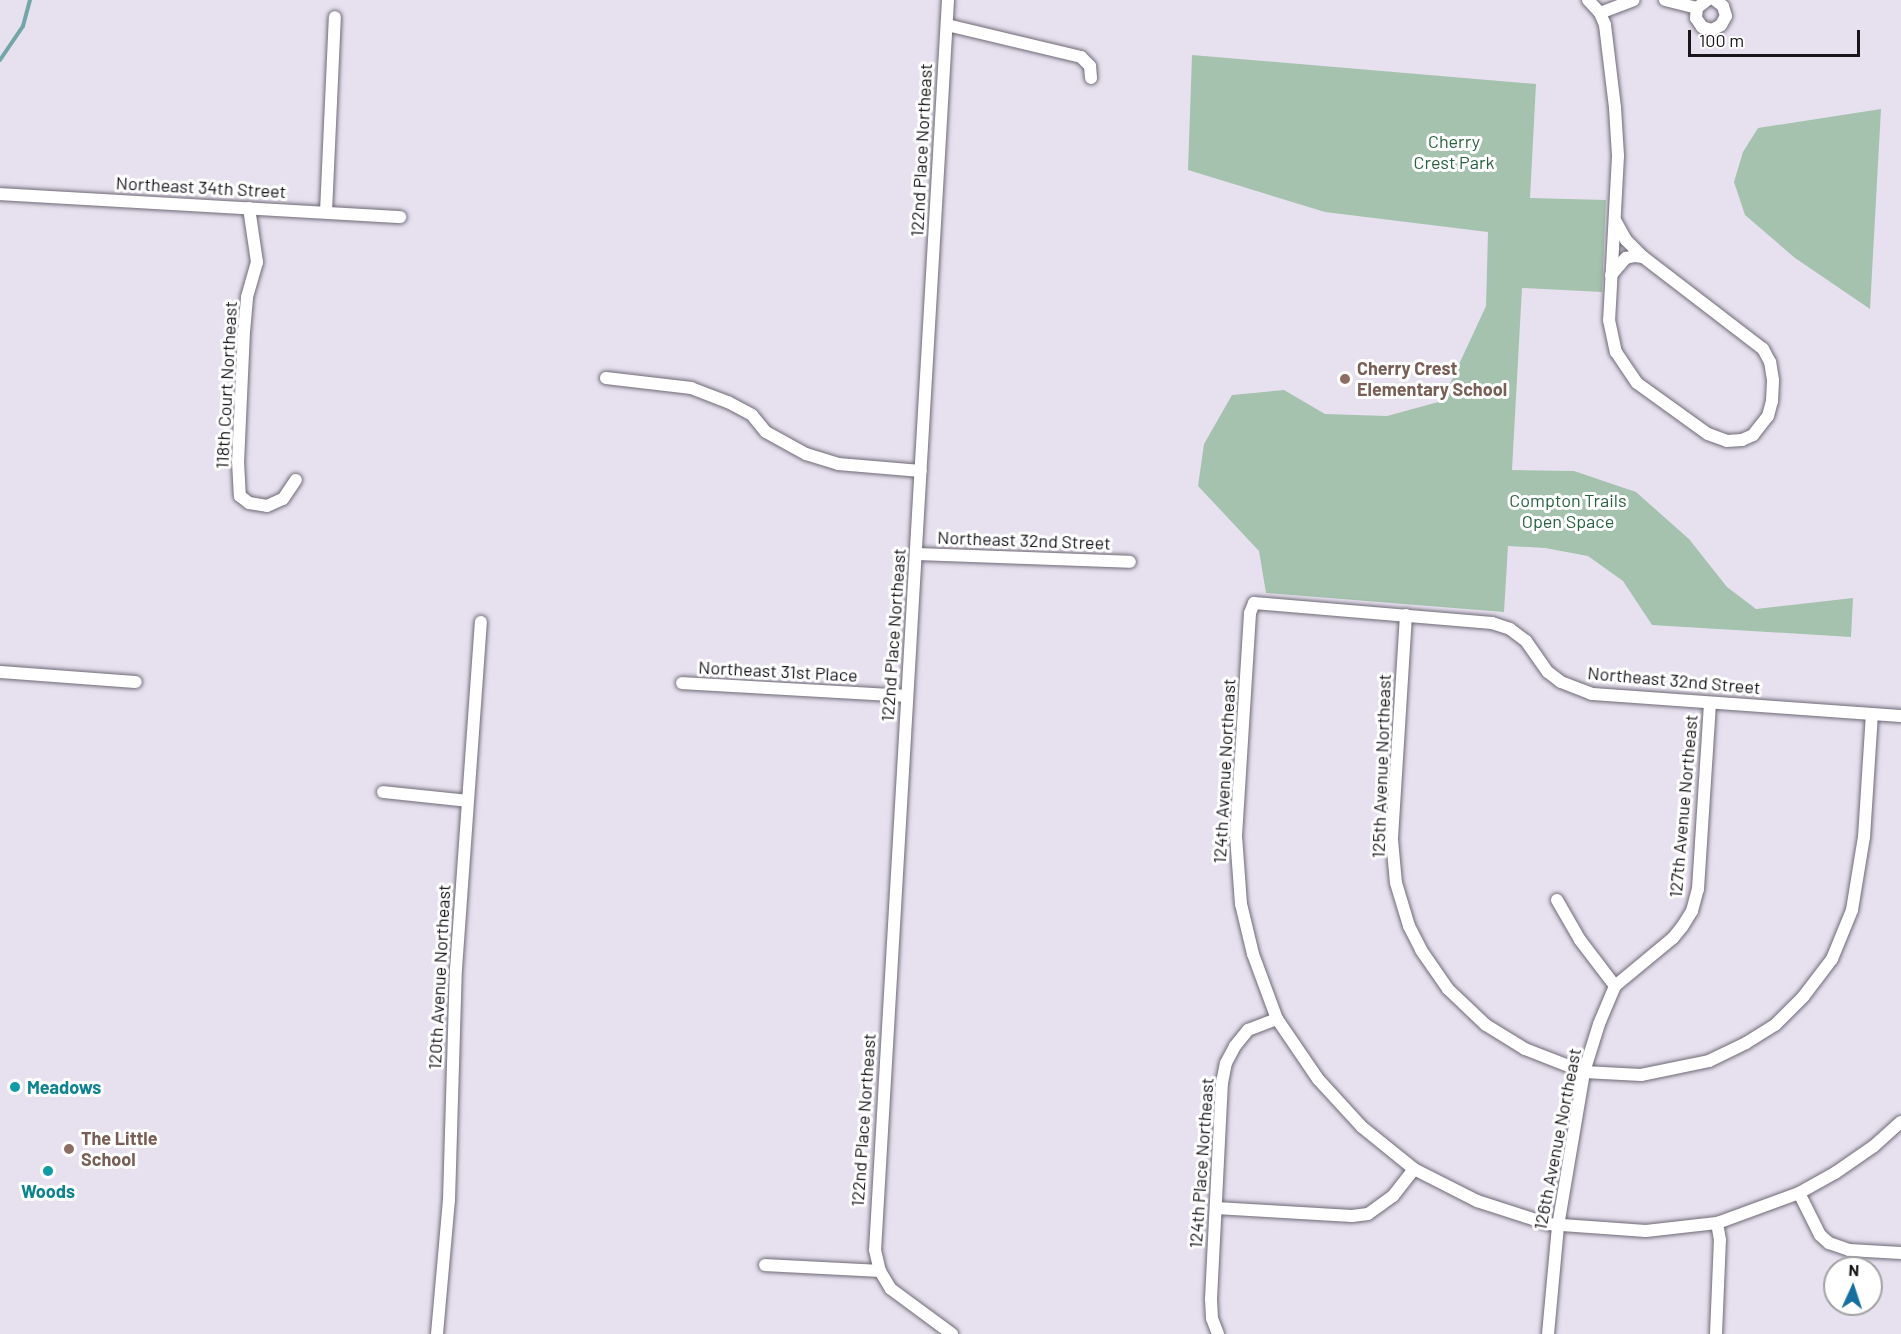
<!DOCTYPE html>
<html>
<head>
<meta charset="utf-8">
<style>
  body { margin:0 }
  #map { position:relative; width:1901px; height:1334px; overflow:hidden; background:#e7e1ef; font-family:Barlow,sans-serif }
  div>[style] { position:absolute }
  .green>* { inset:0; background:#a5c2ae }
  .stream>* { height:4px; margin:-2px; padding:0 2px; transform-origin:2px; border-radius:2px; background:#74a6a9 }
  .roads { filter:drop-shadow(0 0 2px #6f6a76) drop-shadow(0 0 2px #6f6a76) }
  .street>* { height:12px; margin:-6px; padding:0 6px; transform-origin:6px; border-radius:6px; background:#fff }
  .dots>* { width:16px; height:16px; translate:-50% -50%; box-sizing:border-box; border:3px solid #fff; border-radius:50% }
  span { translate:-50% -50%; white-space:nowrap; text-align:center; line-height:1.15; -webkit-text-stroke:6px #fff; paint-order:stroke }
  .park-label { font-size:18px; color:#286341 }
  .street-label { font-size:18px; color:#17151a }
  .education-label { font-size:18px; color:#785e54; font-weight:700 }
  .left { translate:0 -50%; text-align:left }
  .culture-label { font-size:18px; color:#0d838f; font-weight:700 }
  .north { position:absolute; left:1823px; top:1256px; width:60px; height:60px; box-sizing:border-box; background:#fff; border:2px solid #a2a1a3; border-radius:50%; rotate:3deg; font-size:16px; font-weight:700; line-height:24px; text-align:center; color:#17151a }
  .north::after { content:''; display:block; margin:auto; width:21px; height:27px; background:#15709f; clip-path:polygon(50% 0,100% 100%,50% 72%,0 100%) }
  .scale { position:absolute; left:1688px; top:30px; width:172px; height:27px; box-sizing:border-box; border:3px solid #17151a; border-top:0; padding-left:8px; font-size:18px; line-height:21px; white-space:nowrap; color:#17151a; -webkit-text-stroke:4px #fff; paint-order:stroke }
</style>
</head>
<body>
<div id="map">
  <div class="green">
    <div style="clip-path:polygon(1192px 55px,1536px 84px,1530px 198px,1606px 200px,1602px 292px,1522px 288px,1512px 470px,1574px 471px,1636px 492px,1689px 539px,1727px 587px,1756px 609px,1853px 598px,1851px 637px,1652px 625px,1623px 581px,1588px 556px,1545px 548px,1508px 546px,1504px 612px,1266px 593px,1259px 551px,1198px 486px,1204px 444px,1232px 395px,1284px 390px,1325px 414px,1387px 416px,1442px 401px,1486px 306px,1488px 232px,1325px 212px,1188px 170px)"></div>
    <div style="clip-path:polygon(1881px 109px,1870px 309px,1795px 258px,1745px 215px,1734px 182px,1743px 152px,1758px 128px)"></div>
  </div>
  <div class="stream">
    <div style="left:0;top:60px;width:41px;rotate:-55.9deg"></div>
    <div style="left:23px;top:26px;width:27px;rotate:-75deg"></div>
  </div>
  <div class="roads">
    <div class="street">
      <div style="left:948px;top:0;width:1252px;rotate:93.34deg"></div>
      <div style="left:875px;top:1250px;width:22px;rotate:77deg"></div>
      <div style="left:880px;top:1271px;width:21px;rotate:59deg"></div>
      <div style="left:891px;top:1289px;width:76px;rotate:36.4deg"></div>
      <div style="left:1588px;top:0;width:18px;rotate:47deg"></div>
      <div style="left:1600px;top:13px;width:13px;rotate:67deg"></div>
      <div style="left:1605px;top:25px;width:84px;rotate:83.1deg"></div>
      <div style="left:1615px;top:108px;width:48px;rotate:86.4deg"></div>
      <div style="left:1618px;top:156px;width:164px;rotate:93.1deg"></div>
      <div style="left:1609px;top:320px;width:33px;rotate:78deg"></div>
      <div style="left:1616px;top:352px;width:37px;rotate:56deg"></div>
      <div style="left:1637px;top:383px;width:87px;rotate:35.7deg"></div>
      <div style="left:1708px;top:434px;width:20px;rotate:20deg"></div>
      <div style="left:1727px;top:441px;width:15px;rotate:-4deg"></div>
      <div style="left:1742px;top:440px;width:12px;rotate:-24deg"></div>
      <div style="left:1753px;top:435px;width:24px;rotate:-52deg"></div>
      <div style="left:1768px;top:416px;width:16px;rotate:-75deg"></div>
      <div style="left:1772px;top:401px;width:21px;rotate:-87deg"></div>
      <div style="left:1773px;top:380px;width:18px;rotate:-99deg"></div>
      <div style="left:1770px;top:362px;width:15px;rotate:-118deg"></div>
      <div style="left:1763px;top:349px;width:151px;rotate:-142.5deg"></div>
      <div style="left:1643px;top:257px;width:24px;rotate:-135deg"></div>
      <div style="left:1626px;top:240px;width:21px;rotate:-119deg"></div>
      <div style="left:1665px;top:0;width:33px;rotate:14deg"></div>
      <div style="left:1707px;top:0;width:13px;rotate:141deg"></div>
      <div style="left:1697px;top:8px;width:10px;rotate:96deg"></div>
      <div style="left:1696px;top:18px;width:11px;rotate:56deg"></div>
      <div style="left:1702px;top:27px;width:10px;rotate:17deg"></div>
      <div style="left:1712px;top:30px;width:10px;rotate:-29deg"></div>
      <div style="left:1721px;top:25px;width:10px;rotate:-61deg"></div>
      <div style="left:1726px;top:16px;width:10px;rotate:-107deg"></div>
      <div style="left:1723px;top:6px;width:10px;rotate:-143deg"></div>
      <div style="left:1600px;top:13px;width:36px;rotate:-21deg"></div>
      <div style="left:947px;top:25px;width:138px;rotate:13.4deg"></div>
      <div style="left:1081px;top:57px;width:13px;rotate:45deg"></div>
      <div style="left:1090px;top:66px;width:12px;rotate:85deg"></div>
      <div style="left:0;top:194px;width:401px;rotate:3.3deg"></div>
      <div style="left:249px;top:208px;width:55px;rotate:81.6deg"></div>
      <div style="left:257px;top:262px;width:37px;rotate:106deg"></div>
      <div style="left:247px;top:298px;width:33px;rotate:95deg"></div>
      <div style="left:244px;top:331px;width:130px;rotate:92.6deg"></div>
      <div style="left:238px;top:461px;width:35px;rotate:87deg"></div>
      <div style="left:240px;top:496px;width:11px;rotate:38deg"></div>
      <div style="left:249px;top:503px;width:18px;rotate:9deg"></div>
      <div style="left:267px;top:506px;width:17px;rotate:-24deg"></div>
      <div style="left:283px;top:499px;width:23px;rotate:-56deg"></div>
      <div style="left:326px;top:212px;width:195px;rotate:-87.4deg"></div>
      <div style="left:1611px;top:275px;width:23px;rotate:-49deg"></div>
      <div style="left:1626px;top:258px;width:9px;rotate:-13deg"></div>
      <div style="left:1635px;top:256px;width:8px;rotate:7deg"></div>
      <div style="left:606px;top:378px;width:86px;rotate:6.7deg"></div>
      <div style="left:691px;top:388px;width:40px;rotate:21deg"></div>
      <div style="left:728px;top:402px;width:27px;rotate:28deg"></div>
      <div style="left:752px;top:415px;width:22px;rotate:51deg"></div>
      <div style="left:766px;top:432px;width:46px;rotate:28.8deg"></div>
      <div style="left:806px;top:454px;width:34px;rotate:17deg"></div>
      <div style="left:838px;top:464px;width:83px;rotate:4.8deg"></div>
      <div style="left:916px;top:554px;width:214px;rotate:2.1deg"></div>
      <div style="left:1406px;top:615px;width:225px;rotate:93.6deg"></div>
      <div style="left:1392px;top:840px;width:43px;rotate:84.7deg"></div>
      <div style="left:1396px;top:883px;width:45px;rotate:73.2deg"></div>
      <div style="left:1409px;top:926px;width:27px;rotate:63deg"></div>
      <div style="left:1421px;top:950px;width:47px;rotate:55.3deg"></div>
      <div style="left:1448px;top:989px;width:52px;rotate:43.5deg"></div>
      <div style="left:1486px;top:1025px;width:46px;rotate:31.6deg"></div>
      <div style="left:1525px;top:1049px;width:63px;rotate:21.3deg"></div>
      <div style="left:1584px;top:1072px;width:57px;rotate:3deg"></div>
      <div style="left:1641px;top:1075px;width:69px;rotate:-11.6deg"></div>
      <div style="left:1709px;top:1061px;width:41px;rotate:-25.9deg"></div>
      <div style="left:1746px;top:1043px;width:34px;rotate:-32deg"></div>
      <div style="left:1775px;top:1025px;width:40px;rotate:-45deg"></div>
      <div style="left:1803px;top:997px;width:48px;rotate:-52.7deg"></div>
      <div style="left:1832px;top:959px;width:53px;rotate:-67.8deg"></div>
      <div style="left:1852px;top:910px;width:74px;rotate:-80.7deg"></div>
      <div style="left:1864px;top:837px;width:123px;rotate:-86.3deg"></div>
      <div style="left:0;top:672px;width:136px;rotate:4.2deg"></div>
      <div style="left:682px;top:683px;width:225px;rotate:3.3deg"></div>
      <div style="left:383px;top:792px;width:85px;rotate:6deg"></div>
      <div style="left:1557px;top:900px;width:46px;rotate:60.1deg"></div>
      <div style="left:1580px;top:940px;width:58px;rotate:52.7deg"></div>
      <div style="left:1414px;top:1169px;width:67px;rotate:-141.1deg"></div>
      <div style="left:1362px;top:1127px;width:65px;rotate:-132.5deg"></div>
      <div style="left:1318px;top:1079px;width:73px;rotate:-124.3deg"></div>
      <div style="left:1277px;top:1019px;width:69px;rotate:-110.3deg"></div>
      <div style="left:1253px;top:954px;width:51px;rotate:-103.5deg"></div>
      <div style="left:1241px;top:904px;width:68px;rotate:-94.2deg"></div>
      <div style="left:1236px;top:836px;width:223px;rotate:-86.4deg"></div>
      <div style="left:1250px;top:613px;width:11px;rotate:-68deg"></div>
      <div style="left:1254px;top:603px;width:239px;rotate:4.8deg"></div>
      <div style="left:1492px;top:623px;width:19px;rotate:18deg"></div>
      <div style="left:1510px;top:629px;width:20px;rotate:37deg"></div>
      <div style="left:1526px;top:641px;width:38px;rotate:55deg"></div>
      <div style="left:1548px;top:672px;width:16px;rotate:38deg"></div>
      <div style="left:1561px;top:682px;width:33px;rotate:21deg"></div>
      <div style="left:1592px;top:694px;width:310px;rotate:4.1deg"></div>
      <div style="left:1799px;top:1193px;width:41px;rotate:-29.1deg"></div>
      <div style="left:1835px;top:1173px;width:47px;rotate:-34.7deg"></div>
      <div style="left:1874px;top:1146px;width:36px;rotate:-42deg"></div>
      <div style="left:1216px;top:1208px;width:136px;rotate:3.4deg"></div>
      <div style="left:1352px;top:1216px;width:16px;rotate:-7deg"></div>
      <div style="left:1368px;top:1214px;width:31px;rotate:-36deg"></div>
      <div style="left:1393px;top:1196px;width:34px;rotate:-52deg"></div>
      <div style="left:1414px;top:1169px;width:71px;rotate:26.9deg"></div>
      <div style="left:1477px;top:1201px;width:75px;rotate:17.9deg"></div>
      <div style="left:1548px;top:1224px;width:98px;rotate:4.1deg"></div>
      <div style="left:1646px;top:1231px;width:71px;rotate:-6.4deg"></div>
      <div style="left:1717px;top:1223px;width:87px;rotate:-20.1deg"></div>
      <div style="left:1799px;top:1193px;width:47px;rotate:63.4deg"></div>
      <div style="left:1820px;top:1235px;width:12px;rotate:42deg"></div>
      <div style="left:1829px;top:1243px;width:21px;rotate:19deg"></div>
      <div style="left:1849px;top:1250px;width:52px;rotate:3.3deg"></div>
      <div style="left:765px;top:1265px;width:115px;rotate:3deg"></div>
      <div style="left:437px;top:1334px;width:135px;rotate:-84.9deg"></div>
      <div style="left:449px;top:1200px;width:231px;rotate:-88.3deg"></div>
      <div style="left:456px;top:969px;width:348px;rotate:-85.9deg"></div>
      <div style="left:1218px;top:1334px;width:17px;rotate:-111deg"></div>
      <div style="left:1212px;top:1318px;width:19px;rotate:-93deg"></div>
      <div style="left:1211px;top:1299px;width:216px;rotate:-87.1deg"></div>
      <div style="left:1222px;top:1083px;width:20px;rotate:-79deg"></div>
      <div style="left:1226px;top:1063px;width:19px;rotate:-62deg"></div>
      <div style="left:1235px;top:1046px;width:21px;rotate:-51deg"></div>
      <div style="left:1248px;top:1030px;width:31px;rotate:-21deg"></div>
      <div style="left:1548px;top:1334px;width:108px;rotate:-84.7deg"></div>
      <div style="left:1558px;top:1226px;width:156px;rotate:-80.4deg"></div>
      <div style="left:1584px;top:1072px;width:50px;rotate:-72.6deg"></div>
      <div style="left:1599px;top:1024px;width:41px;rotate:-67.2deg"></div>
      <div style="left:1615px;top:986px;width:75px;rotate:-39.6deg"></div>
      <div style="left:1673px;top:938px;width:14px;rotate:-51deg"></div>
      <div style="left:1682px;top:927px;width:19px;rotate:-58deg"></div>
      <div style="left:1692px;top:911px;width:23px;rotate:-75deg"></div>
      <div style="left:1698px;top:889px;width:186px;rotate:-86.3deg"></div>
      <div style="left:1716px;top:1334px;width:94px;rotate:-87.6deg"></div>
      <div style="left:1720px;top:1240px;width:17px;rotate:-100deg"></div>
    </div>
  </div>
  <div class="dots">
    <div style="left:1345px;top:379px;background:#8d6e63"></div>
    <div style="left:15px;top:1087px;background:#0f9aa8"></div>
    <div style="left:69px;top:1149px;background:#8d6e63"></div>
    <div style="left:48px;top:1171px;background:#0f9aa8"></div>
  </div>
  <div class="park-label">
    <span style="left:1454px;top:152px">Cherry<br>Crest Park</span>
    <span style="left:1568px;top:511px">Compton Trails<br>Open Space</span>
  </div>
  <div class="street-label">
    <span style="left:921px;top:150px;rotate:-87deg">122nd Place Northeast</span>
    <span style="left:201px;top:187px;rotate:3deg">Northeast 34th Street</span>
    <span style="left:226px;top:385px;rotate:-87deg">118th Court Northeast</span>
    <span style="left:1024px;top:540px;rotate:2deg">Northeast 32nd Street</span>
    <span style="left:893px;top:635px;rotate:-86deg">122nd Place Northeast</span>
    <span style="left:778px;top:671px;rotate:3deg">Northeast 31st Place</span>
    <span style="left:1674px;top:680px;rotate:5deg">Northeast 32nd Street</span>
    <span style="left:1381px;top:766px;rotate:-88deg">125th Avenue Northeast</span>
    <span style="left:1224px;top:771px;rotate:-87deg">124th Avenue Northeast</span>
    <span style="left:1683px;top:806px;rotate:-85deg">127th Avenue Northeast</span>
    <span style="left:439px;top:977px;rotate:-87deg">120th Avenue Northeast</span>
    <span style="left:863px;top:1120px;rotate:-86deg">122nd Place Northeast</span>
    <span style="left:1557px;top:1139px;rotate:-79deg">126th Avenue Northeast</span>
    <span style="left:1201px;top:1163px;rotate:-86deg">124th Place Northeast</span>
  </div>
  <div class="education-label">
    <span class="left" style="left:1357px;top:379px">Cherry Crest<br>Elementary School</span>
    <span class="left" style="left:81px;top:1149px">The Little<br>School</span>
  </div>
  <div class="culture-label">
    <span class="left" style="left:27px;top:1087px">Meadows</span>
    <span style="left:48px;top:1191px">Woods</span>
  </div>
  <div class="north">N</div>
  <div class="scale">100 m</div>
</div>
</body>
</html>
